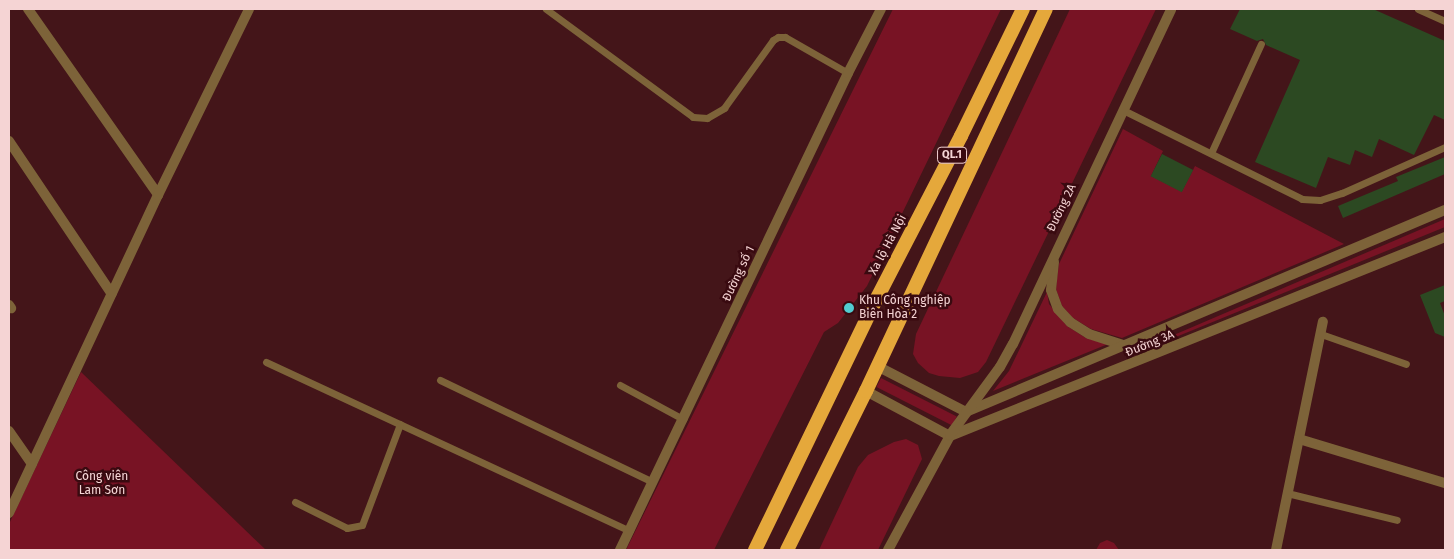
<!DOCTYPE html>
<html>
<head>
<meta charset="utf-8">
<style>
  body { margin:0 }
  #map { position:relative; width:1454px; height:559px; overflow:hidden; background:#441519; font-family:"Fira Sans",sans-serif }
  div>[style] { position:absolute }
  .green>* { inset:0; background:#781324; transform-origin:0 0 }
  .building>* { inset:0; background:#2c4922; transform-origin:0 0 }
  .service>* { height:7px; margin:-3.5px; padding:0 3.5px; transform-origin:3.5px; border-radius:3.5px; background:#7d6339 }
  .minor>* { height:10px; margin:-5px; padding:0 5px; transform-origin:5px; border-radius:5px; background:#7d6339 }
  .tertiary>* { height:10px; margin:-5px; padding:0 5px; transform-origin:5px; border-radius:5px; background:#7d6339 }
  .trunk>* { height:14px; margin:-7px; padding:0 7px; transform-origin:7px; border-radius:7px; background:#e5a83b }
  .dots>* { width:14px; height:14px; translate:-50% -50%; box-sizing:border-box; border:2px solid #390a10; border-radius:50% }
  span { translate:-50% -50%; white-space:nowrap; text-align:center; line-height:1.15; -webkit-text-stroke:5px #390a10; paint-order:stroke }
  .shield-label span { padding:1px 4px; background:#390a10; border:1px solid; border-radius:4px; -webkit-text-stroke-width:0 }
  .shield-label { font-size:11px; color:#f5d4d4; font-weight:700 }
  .street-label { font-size:12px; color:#f5d4d4 }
  .poi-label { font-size:12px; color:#f5d4d4 }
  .left { translate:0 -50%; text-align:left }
  .park-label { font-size:12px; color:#f7d7d7 }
  .frame { position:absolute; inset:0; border:10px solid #f5d4d4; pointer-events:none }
</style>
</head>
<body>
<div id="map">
  <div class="green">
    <i style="clip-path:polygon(893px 9px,1001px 9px,867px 286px,838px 323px,824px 332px,714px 550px,626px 550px)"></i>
    <i style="clip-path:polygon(1070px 9px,1156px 9px,986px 362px,978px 372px,960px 378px,939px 376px,929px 373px,918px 363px,913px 354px,916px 334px)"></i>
    <i style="clip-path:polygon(1123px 129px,1163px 151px,1151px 176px,1182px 191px,1195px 166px,1344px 244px,1122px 338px,1091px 329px,1073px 318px,1062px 306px,1056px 289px,1057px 278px,1059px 264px)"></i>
    <i style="clip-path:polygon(1445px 219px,1445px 227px,1149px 348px,1148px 346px)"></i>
    <i style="clip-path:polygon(1047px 292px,1049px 304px,1067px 326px,1086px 338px,1108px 344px,993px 391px,1009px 371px)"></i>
    <i style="clip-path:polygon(81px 372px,266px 550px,9px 550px,9px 524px)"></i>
    <i style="left:881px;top:378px;width:85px;height:10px;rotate:27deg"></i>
    <i style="clip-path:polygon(906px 439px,918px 445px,922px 459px,878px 550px,819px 550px,858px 467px,868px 455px,894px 442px)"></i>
    <i style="clip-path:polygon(1107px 540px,1114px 543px,1119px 550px,1096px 550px,1100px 543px)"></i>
  </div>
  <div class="building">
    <i style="clip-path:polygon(1240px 9px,1373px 9px,1445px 41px,1445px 120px,1434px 115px,1414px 155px,1379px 139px,1372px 157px,1355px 150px,1350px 165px,1328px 157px,1316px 188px,1255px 162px,1300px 60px,1266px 45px,1263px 39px,1257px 41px,1230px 29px)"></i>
    <i style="left:1162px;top:154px;width:35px;height:25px;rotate:27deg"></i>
    <i style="clip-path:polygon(1445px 157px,1445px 174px,1343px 218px,1338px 206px,1398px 181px,1396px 177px)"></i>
    <i style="clip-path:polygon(1445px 285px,1445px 301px,1440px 303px,1445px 316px,1445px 337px,1435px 333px,1420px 295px)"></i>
  </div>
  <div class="service">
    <i style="left:546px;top:9px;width:182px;rotate:36.3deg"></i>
    <i style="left:693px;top:117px;width:14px;rotate:4deg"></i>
    <i style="left:707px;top:118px;width:20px;rotate:-30deg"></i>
    <i style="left:724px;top:108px;width:84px;rotate:-54.2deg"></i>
    <i style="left:773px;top:40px;width:6px;rotate:-31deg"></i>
    <i style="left:778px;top:37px;width:7px"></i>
    <i style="left:785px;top:37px;width:73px;rotate:29.7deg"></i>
    <i style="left:1418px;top:9px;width:30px;rotate:24deg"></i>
    <i style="left:1123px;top:110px;width:200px;rotate:26.4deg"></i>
    <i style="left:1302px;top:199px;width:18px;rotate:3deg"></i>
    <i style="left:1320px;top:200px;width:23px;rotate:-18deg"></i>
    <i style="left:1342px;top:193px;width:113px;rotate:-24.1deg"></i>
    <i style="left:1211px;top:153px;width:120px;rotate:-65.4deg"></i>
    <i style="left:1321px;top:334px;width:90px;rotate:19.4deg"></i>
    <i style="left:266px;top:362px;width:401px;rotate:24.9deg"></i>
    <i style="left:440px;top:380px;width:236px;rotate:25.6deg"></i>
    <i style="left:620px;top:385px;width:72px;rotate:28.4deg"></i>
    <i style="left:1287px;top:493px;width:113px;rotate:13.8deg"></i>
    <i style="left:295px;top:502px;width:58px;rotate:26.6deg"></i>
    <i style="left:347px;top:528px;width:15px;rotate:-11deg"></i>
    <i style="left:362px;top:525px;width:108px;rotate:-69.4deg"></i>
  </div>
  <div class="minor">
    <i style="left:28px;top:9px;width:227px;rotate:55deg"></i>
    <i style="left:9px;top:141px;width:184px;rotate:56.1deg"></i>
    <i style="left:9px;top:305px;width:4px;rotate:56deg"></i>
    <i style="left:9px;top:431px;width:40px;rotate:55.1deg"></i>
    <i style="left:1299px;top:439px;width:152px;rotate:16.8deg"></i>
    <i style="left:9px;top:513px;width:351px;rotate:-64.9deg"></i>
    <i style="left:158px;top:195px;width:207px;rotate:-63.9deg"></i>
    <i style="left:620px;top:550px;width:529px;rotate:-64.45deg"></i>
    <i style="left:848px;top:73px;width:72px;rotate:-62.7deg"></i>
    <i style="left:888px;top:550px;width:130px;rotate:-61.5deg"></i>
    <i style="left:1276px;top:550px;width:233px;rotate:-78.4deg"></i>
  </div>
  <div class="tertiary">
    <i style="left:1054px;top:262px;width:28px;rotate:96deg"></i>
    <i style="left:1051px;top:290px;width:20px;rotate:70deg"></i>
    <i style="left:1058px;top:309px;width:18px;rotate:47deg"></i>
    <i style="left:1070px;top:322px;width:22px;rotate:32deg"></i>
    <i style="left:1089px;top:334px;width:40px;rotate:18deg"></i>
    <i style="left:877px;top:366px;width:100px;rotate:27.3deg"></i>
    <i style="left:866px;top:391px;width:95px;rotate:28.2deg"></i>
    <i style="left:950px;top:436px;width:534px;rotate:-21.9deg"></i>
    <i style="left:966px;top:412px;width:520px;rotate:-22.87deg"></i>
    <i style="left:950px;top:435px;width:84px;rotate:-53.7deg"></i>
    <i style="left:1000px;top:367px;width:26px;rotate:-61deg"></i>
    <i style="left:1013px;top:344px;width:370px;rotate:-64.7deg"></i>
  </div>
  <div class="trunk">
    <i style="left:755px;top:550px;width:278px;rotate:-64.2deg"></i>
    <i style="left:876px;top:300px;width:185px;rotate:-62.6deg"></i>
    <i style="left:961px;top:136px;width:141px;rotate:-64deg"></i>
    <i style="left:787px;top:550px;width:178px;rotate:-63.6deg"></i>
    <i style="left:866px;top:391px;width:422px;rotate:-64.8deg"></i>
  </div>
  <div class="dots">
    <i style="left:849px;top:308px;background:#52ccd0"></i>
  </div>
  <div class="shield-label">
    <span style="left:952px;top:155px">QL.1</span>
  </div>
  <div class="street-label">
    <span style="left:1062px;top:208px;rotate:-64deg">Đường 2A</span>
    <span style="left:888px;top:245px;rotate:-62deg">Xa lộ Hà Nội</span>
    <span style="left:739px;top:274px;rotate:-65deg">Đường số 1</span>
    <span style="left:1150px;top:344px;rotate:-22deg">Đường 3A</span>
  </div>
  <div class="poi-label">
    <span class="left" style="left:859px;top:308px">Khu Công nghiệp<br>Biên Hòa 2</span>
  </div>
  <div class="park-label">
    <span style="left:102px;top:484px">Công viên<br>Lam Sơn</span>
  </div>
  <div class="frame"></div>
</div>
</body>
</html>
